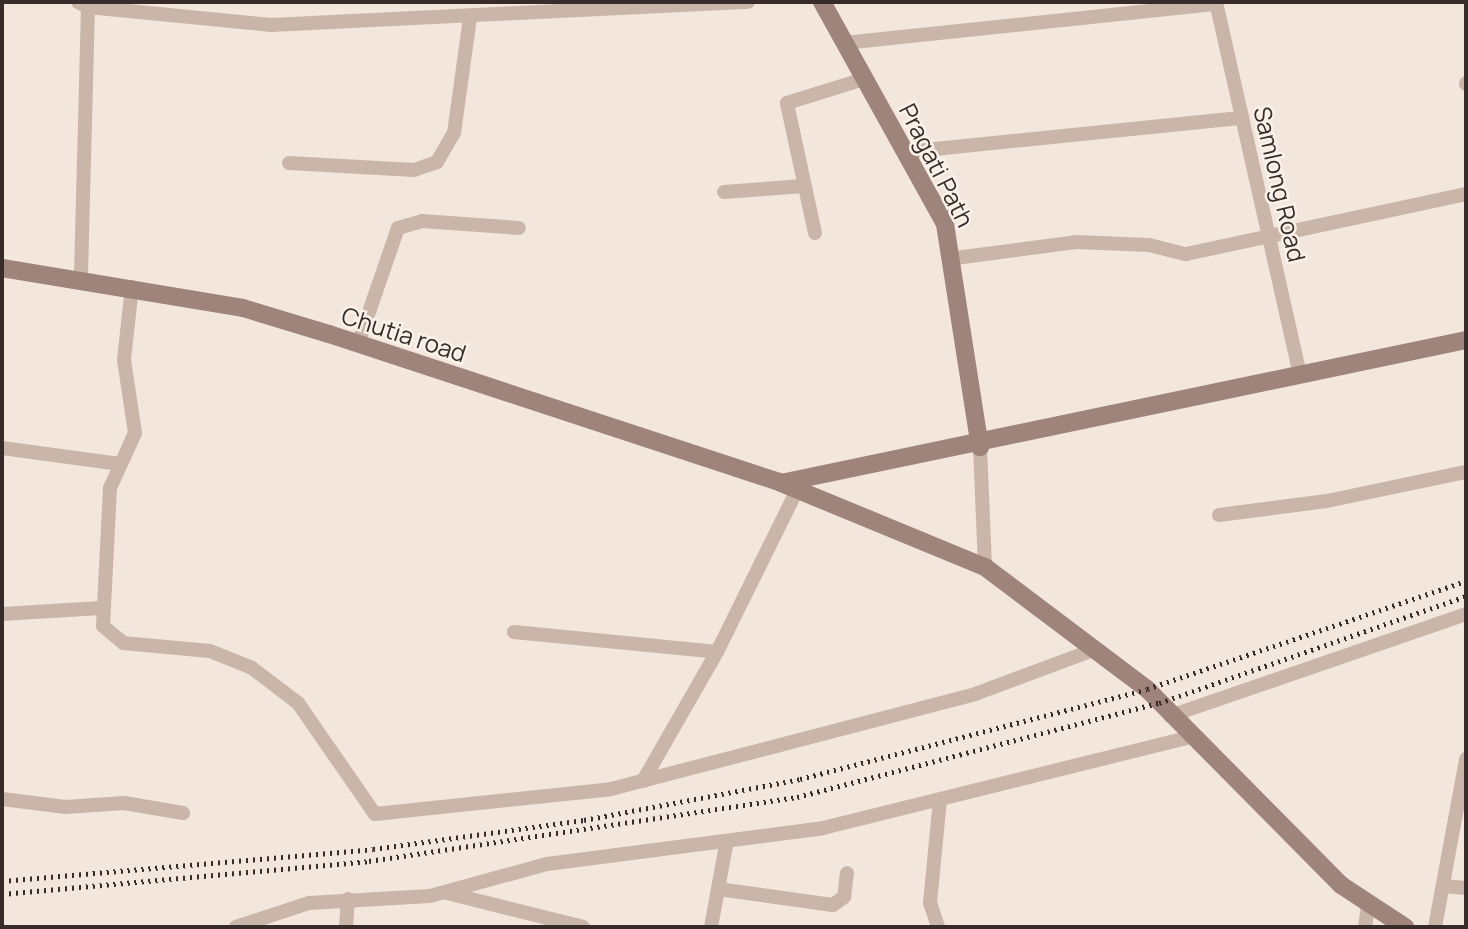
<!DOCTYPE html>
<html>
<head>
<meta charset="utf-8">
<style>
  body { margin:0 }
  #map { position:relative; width:1468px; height:929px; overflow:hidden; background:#f2e6dd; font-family:Manrope,sans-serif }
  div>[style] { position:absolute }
  .street>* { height:14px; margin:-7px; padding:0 7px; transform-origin:7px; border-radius:7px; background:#cab5a9 }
  .secondary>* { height:18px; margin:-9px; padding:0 9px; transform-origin:9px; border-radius:9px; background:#9e847a }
  .rail>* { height:4.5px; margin-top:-2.25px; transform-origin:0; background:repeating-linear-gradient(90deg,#372c29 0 2px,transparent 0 7px) }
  span { translate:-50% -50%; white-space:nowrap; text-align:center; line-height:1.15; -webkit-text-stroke:5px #faf1e9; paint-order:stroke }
  .street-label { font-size:24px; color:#372c29 }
  .frame { position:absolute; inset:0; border:4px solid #372c29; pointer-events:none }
</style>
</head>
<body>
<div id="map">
  <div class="street">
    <i style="left:78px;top:2px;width:11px;rotate:27deg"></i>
    <i style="left:88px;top:7px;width:270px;rotate:91.5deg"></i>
    <i style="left:1216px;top:2px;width:383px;rotate:77.3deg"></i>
    <i style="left:88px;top:7px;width:184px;rotate:5.6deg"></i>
    <i style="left:271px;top:25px;width:478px;rotate:-2.8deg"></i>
    <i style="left:844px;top:43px;width:375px;rotate:-6deg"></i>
    <i style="left:1466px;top:83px;width:1px;rotate:90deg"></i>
    <i style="left:905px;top:152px;width:339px;rotate:-5.8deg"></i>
    <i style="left:289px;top:163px;width:125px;rotate:3.2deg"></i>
    <i style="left:414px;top:170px;width:24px;rotate:-19deg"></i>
    <i style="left:437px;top:162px;width:34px;rotate:-60deg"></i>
    <i style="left:454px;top:133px;width:116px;rotate:-82.1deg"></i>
    <i style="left:724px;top:192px;width:79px;rotate:-4.3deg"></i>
    <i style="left:815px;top:233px;width:133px;rotate:-102.2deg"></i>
    <i style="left:787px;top:103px;width:81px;rotate:-17.3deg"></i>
    <i style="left:955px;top:258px;width:122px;rotate:-7.5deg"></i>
    <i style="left:1076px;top:242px;width:73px;rotate:2.4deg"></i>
    <i style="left:1149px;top:245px;width:38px;rotate:14deg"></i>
    <i style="left:1186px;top:254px;width:286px;rotate:-12.1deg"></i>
    <i style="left:132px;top:287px;width:73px;rotate:96.3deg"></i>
    <i style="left:124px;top:360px;width:74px;rotate:81.4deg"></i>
    <i style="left:135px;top:433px;width:60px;rotate:114.4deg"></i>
    <i style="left:110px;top:488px;width:138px;rotate:92.9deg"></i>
    <i style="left:103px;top:626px;width:26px;rotate:40deg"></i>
    <i style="left:123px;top:643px;width:87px;rotate:5.3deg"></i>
    <i style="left:210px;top:651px;width:45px;rotate:22deg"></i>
    <i style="left:252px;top:668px;width:58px;rotate:37.3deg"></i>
    <i style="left:298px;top:703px;width:135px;rotate:55.3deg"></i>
    <i style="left:375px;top:814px;width:237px;rotate:-6deg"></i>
    <i style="left:611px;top:789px;width:376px;rotate:-14.6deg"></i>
    <i style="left:975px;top:694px;width:129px;rotate:-20.4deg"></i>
    <i style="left:358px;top:344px;width:123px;rotate:-71deg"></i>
    <i style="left:398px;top:228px;width:25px;rotate:-16deg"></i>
    <i style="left:422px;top:221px;width:97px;rotate:4.1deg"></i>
    <i style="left:980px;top:447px;width:120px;rotate:87.6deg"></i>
    <i style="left:2px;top:448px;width:119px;rotate:7.7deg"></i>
    <i style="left:1219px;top:515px;width:109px;rotate:-7.4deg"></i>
    <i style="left:1327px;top:501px;width:142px;rotate:-11.8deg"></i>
    <i style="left:2px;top:614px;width:99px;rotate:-3.5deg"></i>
    <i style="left:514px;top:632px;width:204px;rotate:5.6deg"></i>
    <i style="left:1170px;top:716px;width:313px;rotate:-19deg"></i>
    <i style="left:643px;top:781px;width:149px;rotate:-60.2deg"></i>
    <i style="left:717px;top:652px;width:181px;rotate:-63.7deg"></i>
    <i style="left:2px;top:799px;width:64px;rotate:7.2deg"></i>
    <i style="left:65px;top:807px;width:59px;rotate:-3.9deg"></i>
    <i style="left:124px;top:803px;width:60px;rotate:9.6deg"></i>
    <i style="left:1443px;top:886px;width:23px;rotate:5deg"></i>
    <i style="left:718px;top:889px;width:116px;rotate:7.9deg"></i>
    <i style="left:833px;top:905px;width:14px;rotate:-36deg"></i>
    <i style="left:844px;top:897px;width:24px;rotate:-83deg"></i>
    <i style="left:447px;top:893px;width:140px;rotate:14deg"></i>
    <i style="left:236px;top:927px;width:77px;rotate:-18.2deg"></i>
    <i style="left:309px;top:903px;width:121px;rotate:-3.3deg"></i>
    <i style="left:430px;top:896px;width:121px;rotate:-15.3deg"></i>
    <i style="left:547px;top:864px;width:278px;rotate:-7.4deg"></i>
    <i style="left:823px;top:828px;width:378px;rotate:-13.9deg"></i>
    <i style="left:346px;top:927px;width:28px;rotate:-86deg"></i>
    <i style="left:711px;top:927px;width:83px;rotate:-79.6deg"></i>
    <i style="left:938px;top:927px;width:25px;rotate:-108deg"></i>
    <i style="left:930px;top:903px;width:104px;rotate:-84.5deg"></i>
    <i style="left:1365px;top:927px;width:22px;rotate:-82deg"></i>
    <i style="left:1435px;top:927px;width:171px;rotate:-79.5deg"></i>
  </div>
  <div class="secondary">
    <i style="left:822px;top:2px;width:254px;rotate:61deg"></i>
    <i style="left:945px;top:224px;width:226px;rotate:81.1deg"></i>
    <i style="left:2px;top:268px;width:244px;rotate:9.4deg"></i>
    <i style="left:243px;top:308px;width:90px;rotate:16.8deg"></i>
    <i style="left:329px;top:334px;width:476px;rotate:18.2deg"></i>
    <i style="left:781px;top:483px;width:221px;rotate:22.4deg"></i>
    <i style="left:985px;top:567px;width:203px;rotate:37deg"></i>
    <i style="left:1147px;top:689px;width:276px;rotate:45.3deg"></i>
    <i style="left:1341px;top:885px;width:77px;rotate:33.3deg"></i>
    <i style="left:781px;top:483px;width:700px;rotate:-11.79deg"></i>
  </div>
  <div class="rail">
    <i style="left:2px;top:881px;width:372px;rotate:-4.9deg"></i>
    <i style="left:373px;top:849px;width:213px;rotate:-7.8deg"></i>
    <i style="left:584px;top:820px;width:220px;rotate:-10.7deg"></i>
    <i style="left:800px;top:779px;width:358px;rotate:-14.5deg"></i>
    <i style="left:1147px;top:689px;width:337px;rotate:-18.7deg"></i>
    <i style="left:2px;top:894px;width:368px;rotate:-5.1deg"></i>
    <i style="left:369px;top:861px;width:433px;rotate:-8.5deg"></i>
    <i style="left:797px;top:797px;width:374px;rotate:-14.6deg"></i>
    <i style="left:1159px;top:703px;width:325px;rotate:-19.2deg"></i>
  </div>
  <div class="street-label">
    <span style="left:937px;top:165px;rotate:63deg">Pragati Path</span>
    <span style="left:1280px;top:184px;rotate:77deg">Samlong Road</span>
    <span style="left:404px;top:334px;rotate:18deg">Chutia road</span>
  </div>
  <div class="frame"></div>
</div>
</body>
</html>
